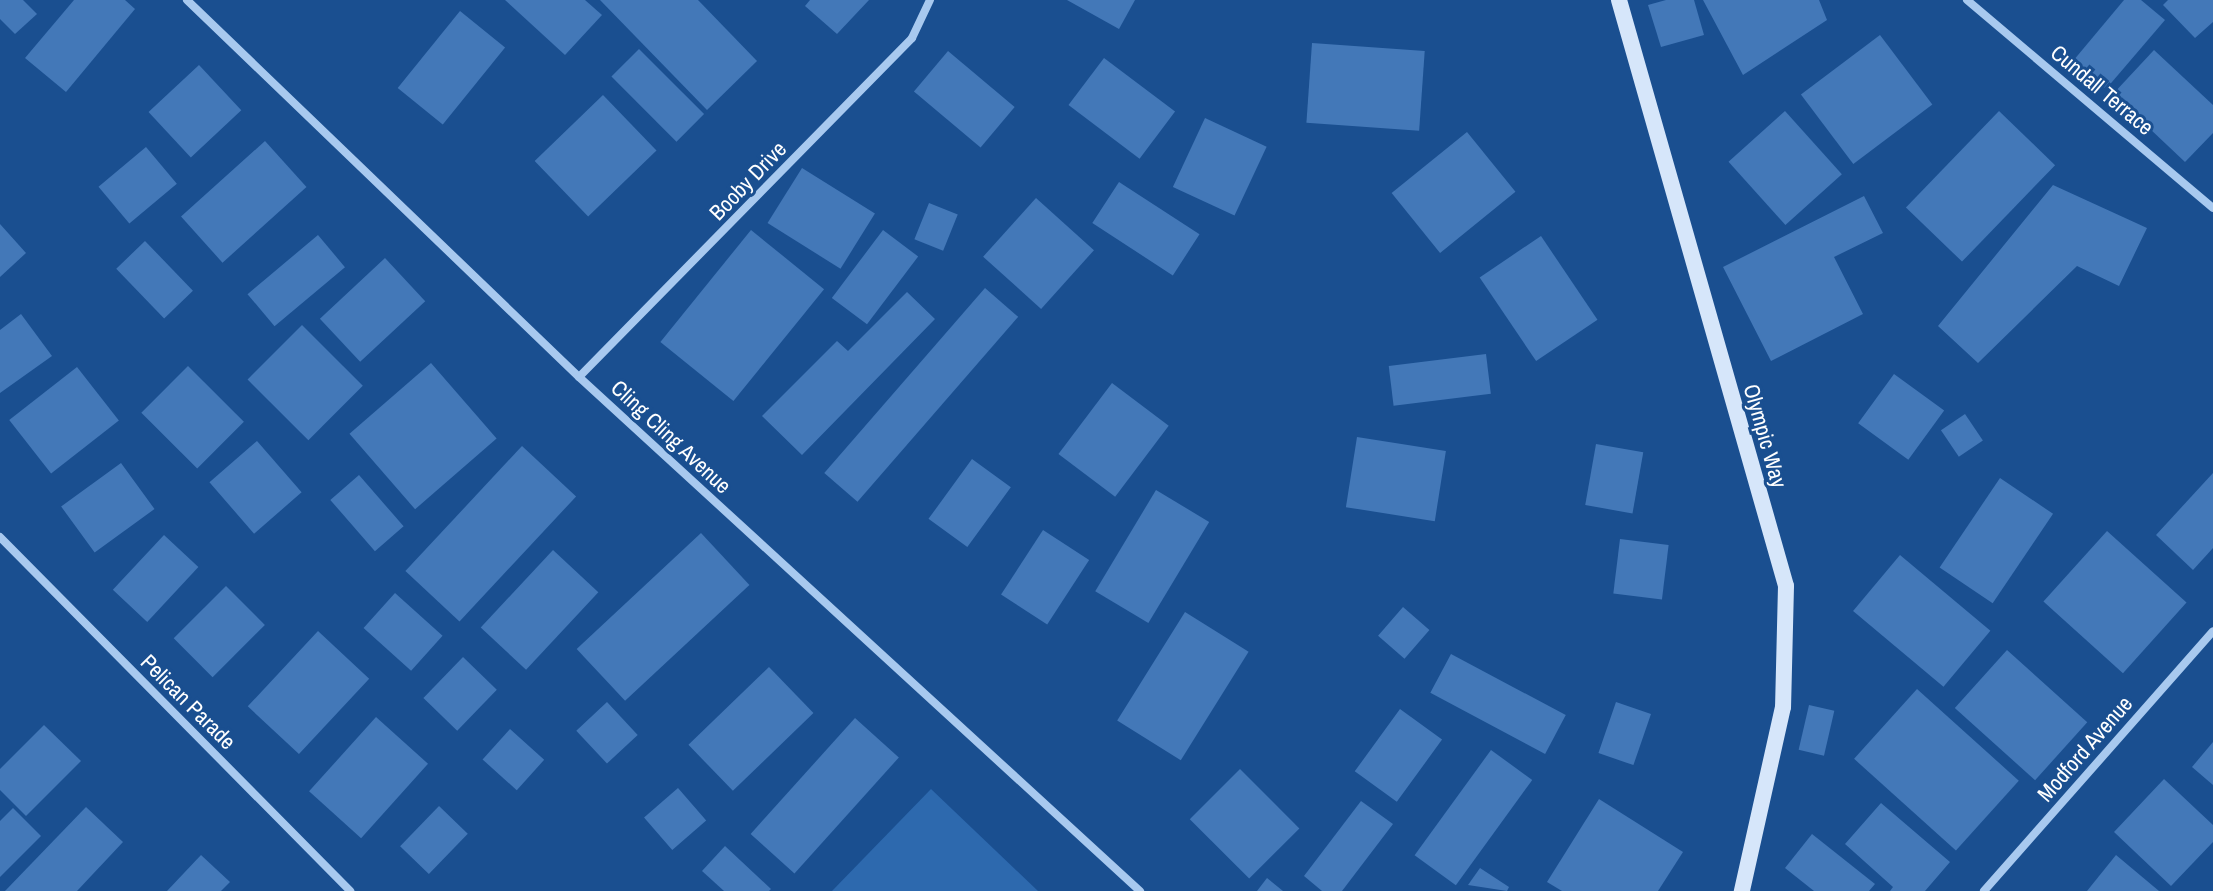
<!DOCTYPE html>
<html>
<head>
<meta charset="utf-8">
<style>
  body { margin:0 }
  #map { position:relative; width:2213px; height:891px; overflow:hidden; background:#1a4f90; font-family:"Archivo Narrow",sans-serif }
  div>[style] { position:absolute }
  .green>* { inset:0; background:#2d69ae }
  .building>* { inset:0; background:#4378b8; transform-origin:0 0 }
  .street>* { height:8px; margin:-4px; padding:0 4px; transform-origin:4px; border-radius:4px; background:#a8c9ef }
  .secondary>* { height:16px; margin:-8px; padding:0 8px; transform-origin:8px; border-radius:8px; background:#d6e6fa }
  span { translate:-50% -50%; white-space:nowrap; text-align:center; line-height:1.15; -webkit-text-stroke:6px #1a4f90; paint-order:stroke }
  .street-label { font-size:22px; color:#fff }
</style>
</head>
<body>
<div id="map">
  <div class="green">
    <i style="clip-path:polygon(931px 789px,1038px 891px,832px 891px)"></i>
  </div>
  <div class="building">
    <i style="clip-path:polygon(0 0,23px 0,37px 14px,15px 34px,0 19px)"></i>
    <i style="clip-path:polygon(74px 0,125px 0,135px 9px,66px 92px,25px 58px)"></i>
    <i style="clip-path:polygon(505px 0,585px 0,602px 15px,565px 55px)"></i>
    <i style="clip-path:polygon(600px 0,698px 0,757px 61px,707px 110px)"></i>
    <i style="clip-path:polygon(810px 0,869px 0,837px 34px,805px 6px)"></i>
    <i style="clip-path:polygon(1067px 0,1135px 0,1119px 29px)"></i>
    <i style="clip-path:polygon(1666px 0,1694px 0,1704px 35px,1661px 47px,1648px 5px)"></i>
    <i style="clip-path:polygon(1703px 0,1819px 0,1827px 20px,1743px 75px)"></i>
    <i style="clip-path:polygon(2124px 0,2141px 0,2165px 20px,2106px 89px,2073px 61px)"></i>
    <i style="clip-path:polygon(2168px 0,2213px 0,2213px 22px,2195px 38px,2163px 5px)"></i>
    <i style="left:460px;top:11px;width:58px;height:99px;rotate:39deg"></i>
    <i style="left:1880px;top:35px;width:87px;height:99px;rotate:53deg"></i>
    <i style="left:1312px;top:43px;width:113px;height:80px;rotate:4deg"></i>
    <i style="left:639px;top:49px;width:92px;height:39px;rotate:45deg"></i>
    <i style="clip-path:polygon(2154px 50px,2213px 105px,2213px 133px,2185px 162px,2113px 94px)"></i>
    <i style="left:948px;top:51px;width:87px;height:53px;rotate:40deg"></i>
    <i style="left:1104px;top:58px;width:89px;height:59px;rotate:37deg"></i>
    <i style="left:199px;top:65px;width:62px;height:69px;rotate:47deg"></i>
    <i style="left:603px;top:95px;width:77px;height:95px;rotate:46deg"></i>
    <i style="left:1785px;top:111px;width:85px;height:76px;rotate:48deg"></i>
    <i style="left:1999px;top:111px;width:78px;height:134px;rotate:44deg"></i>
    <i style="left:1205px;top:118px;width:68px;height:76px;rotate:25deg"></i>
    <i style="left:1467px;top:132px;width:77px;height:97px;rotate:51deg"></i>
    <i style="left:265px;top:141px;width:62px;height:113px;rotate:48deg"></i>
    <i style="left:146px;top:147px;width:48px;height:62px;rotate:50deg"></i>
    <i style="left:802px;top:168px;width:86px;height:65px;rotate:32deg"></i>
    <i style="left:1119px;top:182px;width:96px;height:49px;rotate:33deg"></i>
    <i style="clip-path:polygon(2053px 185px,2147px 228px,2119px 286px,2077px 266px,1978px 363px,1938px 326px)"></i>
    <i style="clip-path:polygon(1864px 196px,1883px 233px,1834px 257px,1863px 314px,1771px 361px,1723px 267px)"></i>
    <i style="left:1036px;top:198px;width:78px;height:79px;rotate:42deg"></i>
    <i style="left:929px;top:203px;width:31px;height:39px;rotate:22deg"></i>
    <i style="clip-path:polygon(0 224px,26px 253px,0 277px)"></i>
    <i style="left:751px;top:230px;width:94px;height:144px;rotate:39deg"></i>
    <i style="left:883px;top:230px;width:44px;height:85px;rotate:37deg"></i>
    <i style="left:318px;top:235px;width:42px;height:92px;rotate:50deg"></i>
    <i style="left:1541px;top:236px;width:101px;height:74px;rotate:56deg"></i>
    <i style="left:145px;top:241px;width:69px;height:40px;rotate:46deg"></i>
    <i style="left:385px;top:258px;width:59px;height:89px;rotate:47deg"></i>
    <i style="left:985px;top:288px;width:44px;height:245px;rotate:41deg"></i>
    <i style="clip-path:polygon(907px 292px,935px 319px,802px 455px,762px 416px,837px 341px,848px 351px)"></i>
    <i style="clip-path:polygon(21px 314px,52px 356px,0 393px,0 330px)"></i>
    <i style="left:302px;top:325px;width:86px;height:77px;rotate:45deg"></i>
    <i style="left:1486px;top:354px;width:40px;height:98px;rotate:83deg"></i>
    <i style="left:431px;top:363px;width:100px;height:108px;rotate:49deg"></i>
    <i style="left:188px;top:366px;width:79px;height:66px;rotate:45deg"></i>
    <i style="left:77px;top:367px;width:68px;height:86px;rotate:52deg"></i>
    <i style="left:1894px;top:374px;width:62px;height:61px;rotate:36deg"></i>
    <i style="left:1112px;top:383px;width:71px;height:89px;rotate:37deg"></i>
    <i style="left:1965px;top:414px;width:32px;height:29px;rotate:56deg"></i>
    <i style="left:1357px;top:437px;width:90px;height:71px;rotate:9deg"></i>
    <i style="left:257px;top:441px;width:68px;height:63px;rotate:49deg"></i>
    <i style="left:1596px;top:444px;width:48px;height:62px;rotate:10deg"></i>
    <i style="left:522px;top:446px;width:74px;height:171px;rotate:43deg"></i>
    <i style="left:972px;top:459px;width:48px;height:74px;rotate:36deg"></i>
    <i style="left:121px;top:463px;width:57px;height:74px;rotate:54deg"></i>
    <i style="clip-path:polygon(2213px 473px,2213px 548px,2193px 570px,2156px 535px)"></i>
    <i style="left:359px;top:475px;width:68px;height:38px;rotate:49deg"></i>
    <i style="left:2000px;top:478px;width:64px;height:108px;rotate:34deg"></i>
    <i style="left:1156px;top:490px;width:62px;height:118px;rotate:31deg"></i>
    <i style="left:1043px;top:530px;width:55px;height:77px;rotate:33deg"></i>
    <i style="left:2107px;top:531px;width:107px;height:95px;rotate:42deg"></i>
    <i style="left:701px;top:533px;width:71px;height:170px;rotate:47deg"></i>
    <i style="left:164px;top:535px;width:47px;height:75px;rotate:43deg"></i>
    <i style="left:1620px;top:539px;width:49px;height:55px;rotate:7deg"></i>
    <i style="left:553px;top:550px;width:62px;height:106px;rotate:43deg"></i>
    <i style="left:1900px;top:555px;width:118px;height:73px;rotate:40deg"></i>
    <i style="left:226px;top:586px;width:55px;height:74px;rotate:45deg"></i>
    <i style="left:395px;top:593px;width:64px;height:47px;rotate:42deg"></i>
    <i style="left:1403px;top:607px;width:35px;height:38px;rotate:41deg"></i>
    <i style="left:1185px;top:612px;width:75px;height:128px;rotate:32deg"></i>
    <i style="left:318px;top:631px;width:70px;height:103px;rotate:43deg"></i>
    <i style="left:2007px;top:650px;width:108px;height:78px;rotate:42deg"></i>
    <i style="left:1451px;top:654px;width:130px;height:44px;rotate:28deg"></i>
    <i style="left:463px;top:657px;width:47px;height:57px;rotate:44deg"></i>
    <i style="left:769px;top:667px;width:64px;height:112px;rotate:46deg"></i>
    <i style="left:1917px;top:689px;width:137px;height:94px;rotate:42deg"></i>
    <i style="left:607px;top:702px;width:45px;height:42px;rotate:47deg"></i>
    <i style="left:1616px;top:702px;width:37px;height:54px;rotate:19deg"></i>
    <i style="left:1809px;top:705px;width:26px;height:46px;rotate:13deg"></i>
    <i style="left:1400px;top:709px;width:52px;height:77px;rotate:36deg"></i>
    <i style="left:376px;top:717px;width:70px;height:100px;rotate:42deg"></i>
    <i style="left:855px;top:718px;width:59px;height:156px;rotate:42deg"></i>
    <i style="clip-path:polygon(44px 725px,81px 761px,26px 816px,0 790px,0 769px)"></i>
    <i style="left:510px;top:729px;width:46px;height:41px;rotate:42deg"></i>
    <i style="clip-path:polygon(2213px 742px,2213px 785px,2192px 767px)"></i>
    <i style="left:1491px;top:750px;width:51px;height:130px;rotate:36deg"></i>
    <i style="left:1240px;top:769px;width:84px;height:71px;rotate:45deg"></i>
    <i style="clip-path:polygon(2164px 779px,2213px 825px,2213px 842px,2171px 886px,2114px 832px)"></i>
    <i style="left:678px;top:788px;width:43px;height:45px;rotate:49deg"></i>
    <i style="clip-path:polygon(1599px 799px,1683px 852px,1658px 891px,1562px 891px,1547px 882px)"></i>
    <i style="clip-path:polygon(1361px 801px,1393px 824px,1342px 891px,1322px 891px,1304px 876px)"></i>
    <i style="clip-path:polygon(1881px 803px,1950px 862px,1925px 891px,1890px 891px,1893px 887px,1845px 844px)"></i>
    <i style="left:439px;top:806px;width:40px;height:56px;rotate:44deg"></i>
    <i style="clip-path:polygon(86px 807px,123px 842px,77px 891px,5px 891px)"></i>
    <i style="clip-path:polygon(13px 808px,41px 836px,0 877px,0 821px)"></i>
    <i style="clip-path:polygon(1812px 834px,1875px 884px,1869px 891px,1814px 891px,1785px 868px)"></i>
    <i style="clip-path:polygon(725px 846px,771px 889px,769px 891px,724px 891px,702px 871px)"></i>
    <i style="clip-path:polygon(201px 855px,230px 882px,221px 891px,167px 891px)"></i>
    <i style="clip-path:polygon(2116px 855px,2159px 891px,2087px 891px)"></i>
    <i style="clip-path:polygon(1480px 868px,1509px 887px,1507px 891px,1468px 885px)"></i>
    <i style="clip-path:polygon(1267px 878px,1283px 891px,1257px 891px)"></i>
  </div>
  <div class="street">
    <i style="left:187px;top:0;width:544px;rotate:43.88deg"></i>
    <i style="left:579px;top:377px;width:761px;rotate:42.5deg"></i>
    <i style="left:1967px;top:0;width:322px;rotate:40.2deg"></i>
    <i style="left:579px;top:377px;width:475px;rotate:-45.5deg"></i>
    <i style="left:912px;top:38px;width:42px;rotate:-64.7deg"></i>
    <i style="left:0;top:537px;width:498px;rotate:45.3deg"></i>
    <i style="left:1984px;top:891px;width:346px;rotate:-48.6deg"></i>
  </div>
  <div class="secondary">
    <i style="left:1619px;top:0;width:609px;rotate:74.09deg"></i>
    <i style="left:1786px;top:586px;width:121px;rotate:91.4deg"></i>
    <i style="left:1783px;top:707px;width:189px;rotate:102.6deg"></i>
  </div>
  <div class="street-label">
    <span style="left:2102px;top:90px;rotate:40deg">Cundall Terrace</span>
    <span style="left:748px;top:181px;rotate:-46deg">Booby Drive</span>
    <span style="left:1765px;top:436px;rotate:74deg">Olympic Way</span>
    <span style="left:671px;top:437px;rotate:43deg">Cling Cling Avenue</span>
    <span style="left:188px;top:702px;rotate:45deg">Pelican Parade</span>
    <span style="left:2085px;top:749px;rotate:-49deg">Modford Avenue</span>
  </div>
</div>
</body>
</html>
